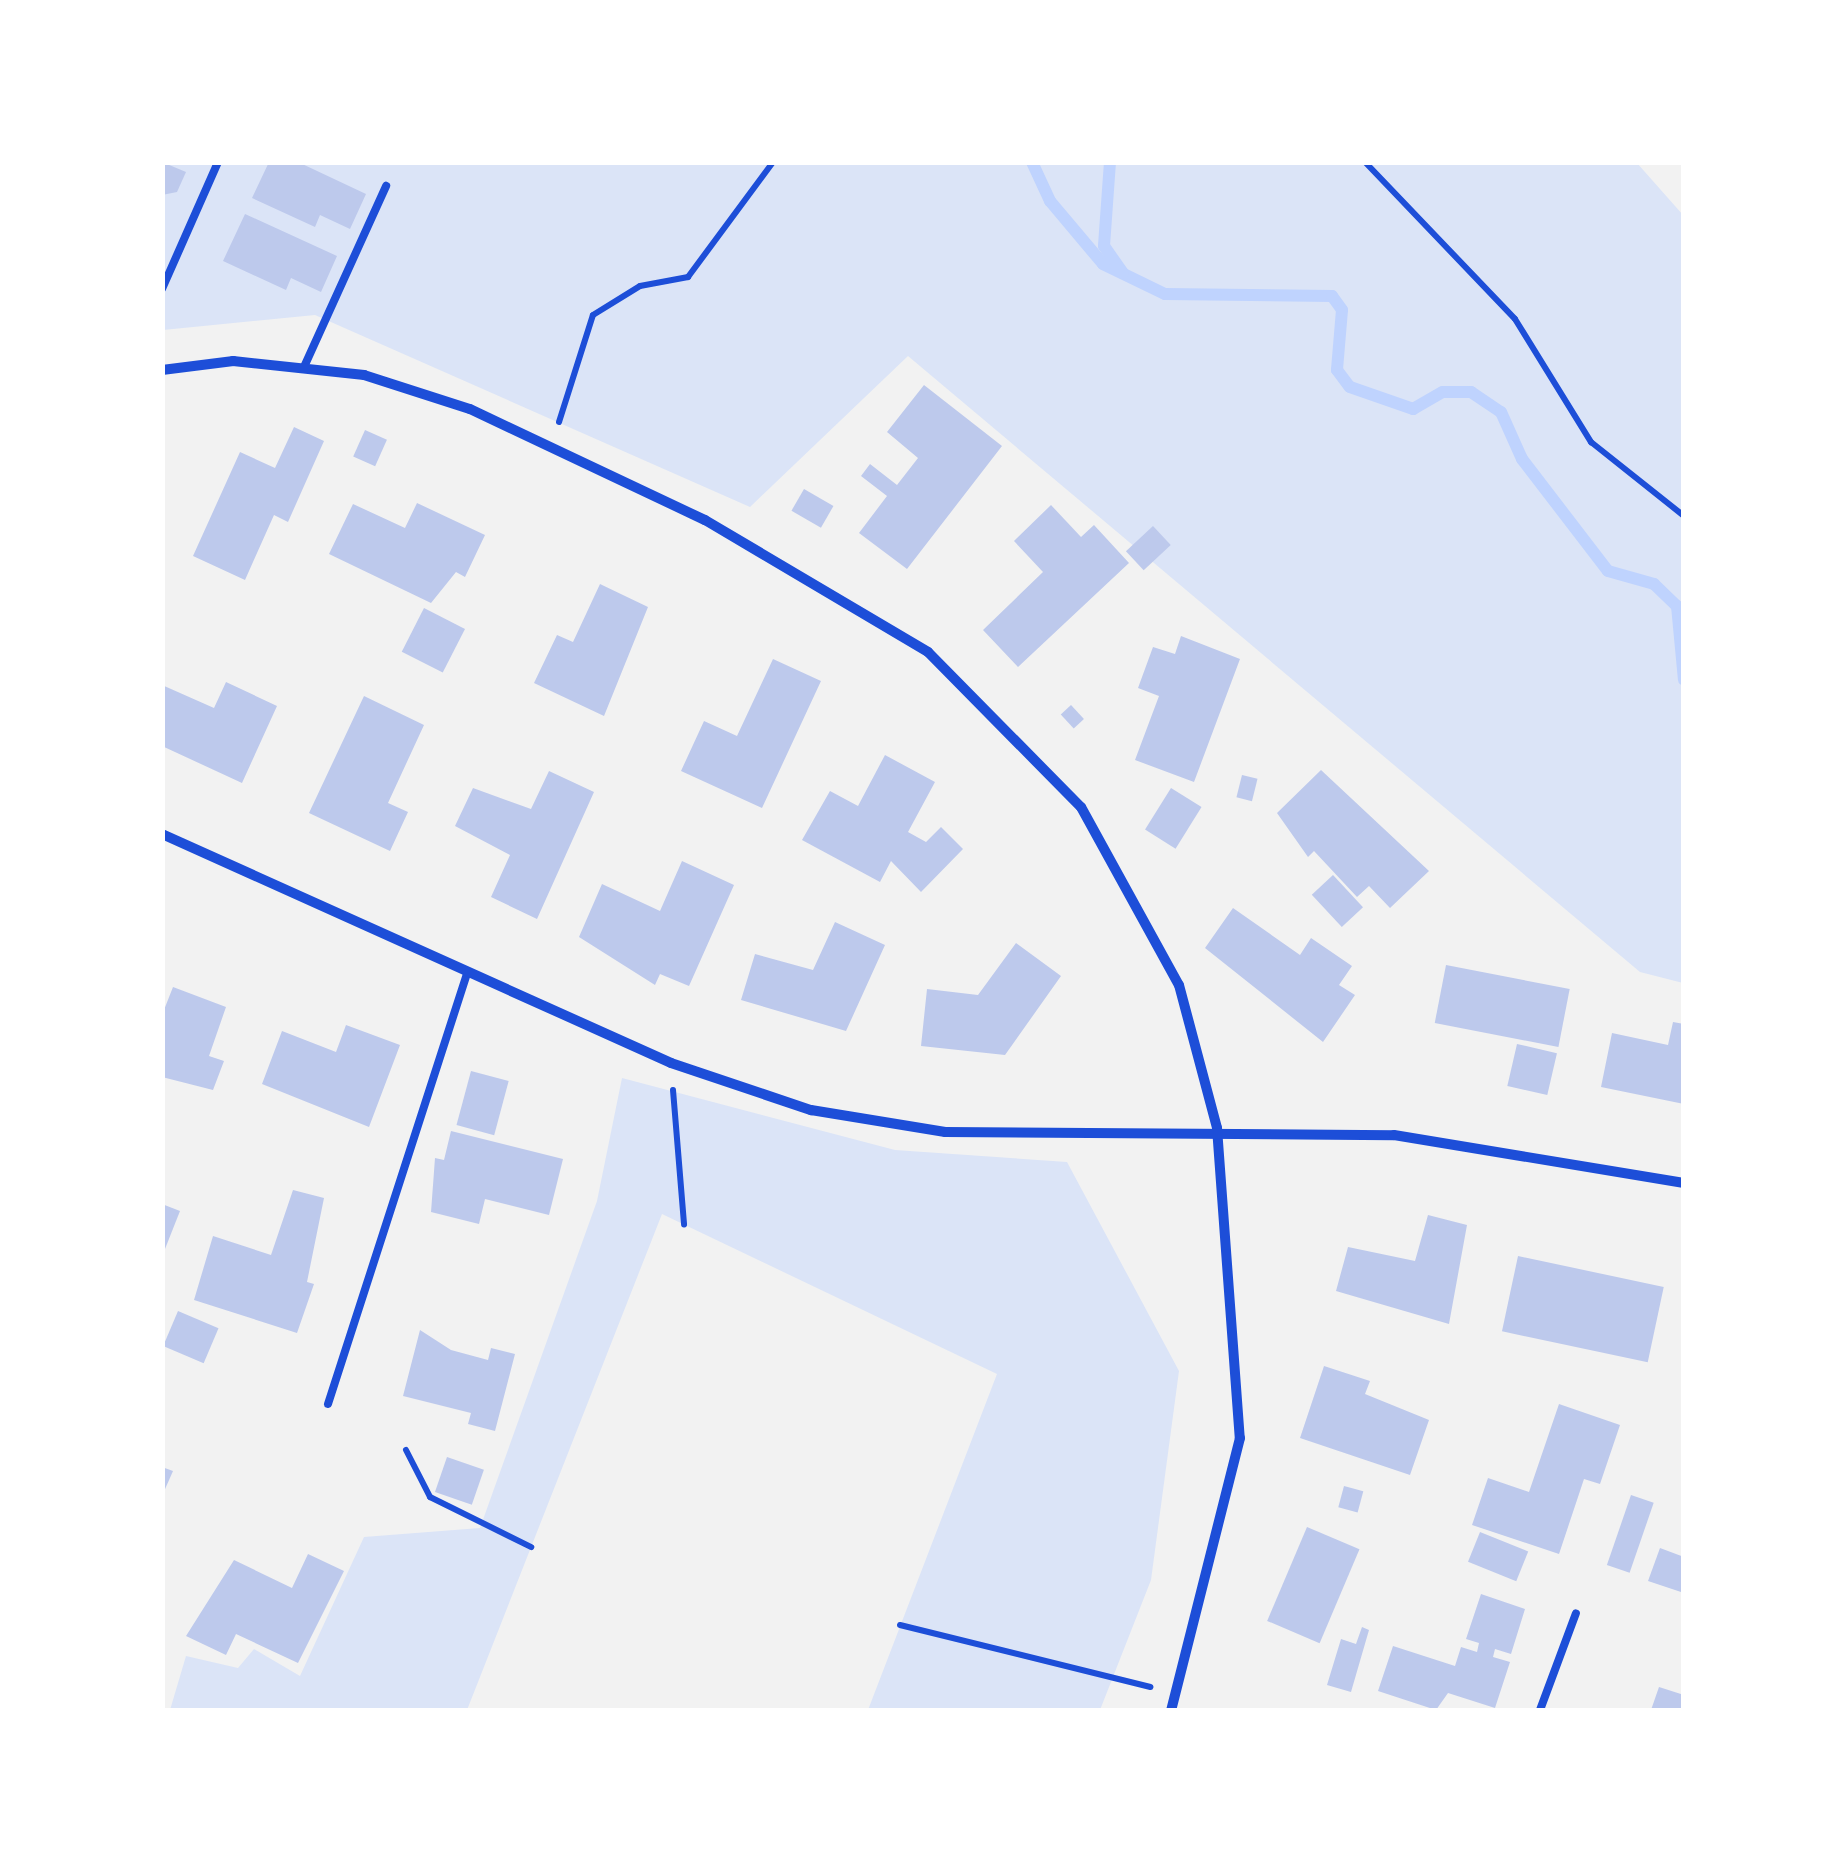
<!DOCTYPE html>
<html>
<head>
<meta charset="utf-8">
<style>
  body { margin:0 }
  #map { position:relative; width:1846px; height:1873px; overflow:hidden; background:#f2f2f2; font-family:"Source Serif 4",serif }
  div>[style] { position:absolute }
  .green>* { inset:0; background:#dbe4f7 }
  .stream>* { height:12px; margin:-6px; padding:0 6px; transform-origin:6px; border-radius:6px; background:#bfd3fe }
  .building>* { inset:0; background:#bdc9ec; transform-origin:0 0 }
  .path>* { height:6px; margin:-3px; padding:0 3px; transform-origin:3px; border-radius:3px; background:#1d4ed8 }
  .service>* { height:8px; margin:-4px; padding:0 4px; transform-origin:4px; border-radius:4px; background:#1d4ed8 }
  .minor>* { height:10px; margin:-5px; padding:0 5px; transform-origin:5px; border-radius:5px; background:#1d4ed8 }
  span { translate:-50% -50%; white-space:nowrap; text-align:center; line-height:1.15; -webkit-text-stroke:10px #fff; paint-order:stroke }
  .frame { position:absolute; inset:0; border:165px solid #fff; pointer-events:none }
</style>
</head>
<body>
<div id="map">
  <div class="green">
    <i style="clip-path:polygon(163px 163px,1637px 163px,1683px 215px,1683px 983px,1640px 972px,908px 356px,750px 507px,315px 315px,163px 330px)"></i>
    <i style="clip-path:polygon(622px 1078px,895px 1150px,1067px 1162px,1179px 1371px,1151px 1580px,1100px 1710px,868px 1710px,997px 1374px,662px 1214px,467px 1710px,170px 1710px,186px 1656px,238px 1668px,254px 1649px,300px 1676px,364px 1537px,480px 1528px,597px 1201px)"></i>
  </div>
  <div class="stream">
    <i style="left:1032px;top:162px;width:43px;rotate:65.2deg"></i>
    <i style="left:1050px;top:201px;width:82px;rotate:49.9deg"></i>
    <i style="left:1103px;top:264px;width:69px;rotate:25.8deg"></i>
    <i style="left:1165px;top:294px;width:167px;rotate:0.7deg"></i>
    <i style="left:1332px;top:296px;width:17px;rotate:54deg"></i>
    <i style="left:1342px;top:310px;width:60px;rotate:94.8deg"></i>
    <i style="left:1337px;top:370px;width:21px;rotate:53deg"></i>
    <i style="left:1350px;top:387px;width:67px;rotate:19.2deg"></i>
    <i style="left:1413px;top:409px;width:34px;rotate:-30deg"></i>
    <i style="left:1443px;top:392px;width:28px"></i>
    <i style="left:1471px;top:392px;width:36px;rotate:34deg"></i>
    <i style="left:1501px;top:412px;width:51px;rotate:65.9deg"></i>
    <i style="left:1522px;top:459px;width:141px;rotate:52.5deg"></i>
    <i style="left:1608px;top:571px;width:48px;rotate:15.8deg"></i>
    <i style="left:1654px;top:584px;width:32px;rotate:44deg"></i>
    <i style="left:1677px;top:606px;width:74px;rotate:84.6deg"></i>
    <i style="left:1110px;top:162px;width:84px;rotate:94.1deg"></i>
    <i style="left:1104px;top:246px;width:33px;rotate:55deg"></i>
  </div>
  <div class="building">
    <i style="clip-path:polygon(162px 162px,186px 172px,177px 192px,162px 195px)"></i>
    <i style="clip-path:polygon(269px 162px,298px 162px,366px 194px,350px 229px,320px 215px,315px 227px,252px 198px)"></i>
    <i style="clip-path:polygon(245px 214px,337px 256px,321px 292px,291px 278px,286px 290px,223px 261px)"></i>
    <i style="clip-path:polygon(924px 385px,1002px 446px,907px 569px,859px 533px,887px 496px,861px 476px,870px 464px,897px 485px,918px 458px,887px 432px)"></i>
    <i style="clip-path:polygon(294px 427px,324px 441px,288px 522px,274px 515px,245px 580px,193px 556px,240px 452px,275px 468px)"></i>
    <i style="left:365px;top:430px;width:24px;height:29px;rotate:24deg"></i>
    <i style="left:804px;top:489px;width:34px;height:25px;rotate:30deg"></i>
    <i style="clip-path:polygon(417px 503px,485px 535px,465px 577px,456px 572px,431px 603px,329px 554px,353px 504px,405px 528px)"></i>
    <i style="clip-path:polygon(1051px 505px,1081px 537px,1094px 525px,1129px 563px,1018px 667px,983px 630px,1043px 572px,1014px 541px)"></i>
    <i style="left:1153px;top:526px;width:26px;height:37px;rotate:47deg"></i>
    <i style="clip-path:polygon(600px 584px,648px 607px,604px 716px,534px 683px,557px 635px,573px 642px)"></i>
    <i style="left:424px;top:608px;width:46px;height:49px;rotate:27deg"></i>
    <i style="clip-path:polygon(1181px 636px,1240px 659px,1194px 782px,1135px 760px,1159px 696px,1138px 688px,1153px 647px,1175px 654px)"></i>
    <i style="clip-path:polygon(773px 659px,821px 681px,762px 808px,681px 771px,704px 721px,737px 736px)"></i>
    <i style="clip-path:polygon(226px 682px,277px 706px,242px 783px,162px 746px,162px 685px,214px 708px)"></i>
    <i style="clip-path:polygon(364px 696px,424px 725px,388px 803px,408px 812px,390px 851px,309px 813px)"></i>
    <i style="left:1071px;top:705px;width:19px;height:14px;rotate:47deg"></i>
    <i style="clip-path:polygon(885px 755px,935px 782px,908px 832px,926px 842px,941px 827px,963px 849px,921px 892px,891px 861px,880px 882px,802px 840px,830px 791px,858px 806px)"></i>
    <i style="clip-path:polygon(1321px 770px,1429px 871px,1390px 908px,1369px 886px,1357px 897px,1314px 851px,1308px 857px,1277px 813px)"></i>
    <i style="clip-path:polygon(549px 771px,594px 792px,537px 919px,491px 897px,510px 855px,455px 826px,473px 788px,531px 809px)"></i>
    <i style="left:1242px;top:775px;width:16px;height:23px;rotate:14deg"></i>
    <i style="left:1171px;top:788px;width:36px;height:49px;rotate:32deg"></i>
    <i style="clip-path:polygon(682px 861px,734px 885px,689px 986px,660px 974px,655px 985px,579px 937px,602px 884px,660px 911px)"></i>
    <i style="left:1333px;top:875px;width:44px;height:29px;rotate:47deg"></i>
    <i style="clip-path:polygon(1233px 908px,1300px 955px,1311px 938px,1352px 966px,1339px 985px,1355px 995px,1323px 1042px,1205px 948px)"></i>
    <i style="clip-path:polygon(835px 922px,885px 945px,846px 1031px,741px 1000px,755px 954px,813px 970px)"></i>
    <i style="clip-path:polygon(1016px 943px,1061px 976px,1005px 1055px,921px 1046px,927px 989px,978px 995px)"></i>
    <i style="left:1446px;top:965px;width:126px;height:59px;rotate:11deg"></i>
    <i style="clip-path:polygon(173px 987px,226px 1007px,209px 1056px,224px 1061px,213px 1090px,162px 1077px,162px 1015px)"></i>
    <i style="clip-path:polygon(1673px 1022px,1684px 1024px,1684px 1104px,1601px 1087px,1612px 1033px,1668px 1045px)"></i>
    <i style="clip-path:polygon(346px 1025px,400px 1045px,369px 1127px,262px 1084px,282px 1031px,336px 1052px)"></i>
    <i style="left:1517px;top:1044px;width:41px;height:43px;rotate:13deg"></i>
    <i style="left:471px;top:1071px;width:39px;height:56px;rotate:15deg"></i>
    <i style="clip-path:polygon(451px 1131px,563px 1159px,549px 1215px,485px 1199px,479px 1224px,431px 1212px,435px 1158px,444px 1160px)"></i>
    <i style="clip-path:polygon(293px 1190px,324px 1198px,307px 1282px,314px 1284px,297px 1333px,194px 1300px,213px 1236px,271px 1255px)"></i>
    <i style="clip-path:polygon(162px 1204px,180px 1211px,163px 1254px,162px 1254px)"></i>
    <i style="clip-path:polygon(1428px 1215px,1467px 1225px,1449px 1324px,1336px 1291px,1348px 1247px,1415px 1261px)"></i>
    <i style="left:1518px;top:1256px;width:149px;height:77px;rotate:12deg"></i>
    <i style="left:178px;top:1311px;width:44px;height:38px;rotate:23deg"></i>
    <i style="clip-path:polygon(420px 1330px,451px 1350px,488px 1360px,491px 1348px,515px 1354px,495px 1431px,468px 1424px,471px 1413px,403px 1396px)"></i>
    <i style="clip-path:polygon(1324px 1366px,1370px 1381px,1365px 1394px,1429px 1420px,1410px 1475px,1300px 1438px)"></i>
    <i style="clip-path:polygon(1559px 1404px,1620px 1425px,1600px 1484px,1584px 1479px,1559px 1554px,1472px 1525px,1488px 1478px,1529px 1492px)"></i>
    <i style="left:447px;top:1457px;width:39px;height:37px;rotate:19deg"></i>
    <i style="clip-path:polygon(162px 1467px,173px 1471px,162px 1496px)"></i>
    <i style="left:1344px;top:1486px;width:20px;height:22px;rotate:15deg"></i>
    <i style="left:1631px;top:1495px;width:24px;height:74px;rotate:19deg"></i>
    <i style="left:1307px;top:1527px;width:57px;height:102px;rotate:23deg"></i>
    <i style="left:1480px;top:1532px;width:52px;height:32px;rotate:22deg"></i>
    <i style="clip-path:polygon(1660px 1548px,1684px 1557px,1684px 1593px,1648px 1581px)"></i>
    <i style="clip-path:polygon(308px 1554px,344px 1571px,298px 1663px,236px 1634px,226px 1655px,186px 1636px,234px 1560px,292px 1588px)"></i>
    <i style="clip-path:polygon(1481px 1594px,1525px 1609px,1511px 1654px,1495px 1649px,1493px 1657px,1510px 1662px,1495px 1708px,1448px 1693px,1436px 1710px,1378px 1691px,1393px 1646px,1455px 1666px,1461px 1647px,1477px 1652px,1479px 1643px,1466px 1639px)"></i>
    <i style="clip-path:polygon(1362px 1627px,1369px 1630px,1351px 1692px,1327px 1685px,1341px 1639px,1356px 1644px)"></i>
    <i style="clip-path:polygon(1659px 1687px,1684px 1695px,1684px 1710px,1651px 1710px)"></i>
  </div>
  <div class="path">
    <i style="left:1365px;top:162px;width:217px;rotate:46.3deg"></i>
    <i style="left:1515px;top:319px;width:145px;rotate:58.3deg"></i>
    <i style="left:1591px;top:442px;width:119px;rotate:38.5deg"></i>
    <i style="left:559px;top:422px;width:112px;rotate:-72.4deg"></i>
    <i style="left:593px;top:315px;width:55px;rotate:-31.7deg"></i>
    <i style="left:640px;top:286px;width:49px;rotate:-10.6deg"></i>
    <i style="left:688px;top:277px;width:143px;rotate:-53.5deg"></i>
    <i style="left:673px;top:1090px;width:135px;rotate:85.3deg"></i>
    <i style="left:406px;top:1450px;width:53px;rotate:62.9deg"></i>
    <i style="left:430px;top:1497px;width:113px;rotate:26.3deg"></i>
    <i style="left:900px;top:1625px;width:258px;rotate:13.9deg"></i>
  </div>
  <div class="service">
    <i style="left:162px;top:289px;width:139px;rotate:-66.2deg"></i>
    <i style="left:304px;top:367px;width:199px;rotate:-65.6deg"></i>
    <i style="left:328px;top:1404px;width:452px;rotate:-72.1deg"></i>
    <i style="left:1540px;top:1710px;width:103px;rotate:-69.6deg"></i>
  </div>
  <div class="minor">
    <i style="left:162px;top:370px;width:72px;rotate:-7.2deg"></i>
    <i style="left:233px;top:361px;width:132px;rotate:6.1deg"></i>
    <i style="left:364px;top:375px;width:111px;rotate:17.8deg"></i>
    <i style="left:470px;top:409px;width:260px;rotate:25.3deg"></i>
    <i style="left:705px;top:520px;width:259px;rotate:30.6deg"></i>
    <i style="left:928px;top:652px;width:218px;rotate:45.4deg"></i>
    <i style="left:1081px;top:807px;width:203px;rotate:61.2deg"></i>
    <i style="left:1179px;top:985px;width:148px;rotate:75.1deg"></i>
    <i style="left:1217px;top:1128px;width:311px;rotate:85.8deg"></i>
    <i style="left:1240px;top:1438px;width:281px;rotate:104.2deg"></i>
    <i style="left:162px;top:834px;width:558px;rotate:24.22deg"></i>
    <i style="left:671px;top:1063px;width:148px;rotate:18.6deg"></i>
    <i style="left:811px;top:1110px;width:136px;rotate:9.3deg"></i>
    <i style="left:945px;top:1132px;width:449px;rotate:0.4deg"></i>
    <i style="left:1394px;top:1135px;width:294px;rotate:9.4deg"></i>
  </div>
  <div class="frame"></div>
</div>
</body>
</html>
